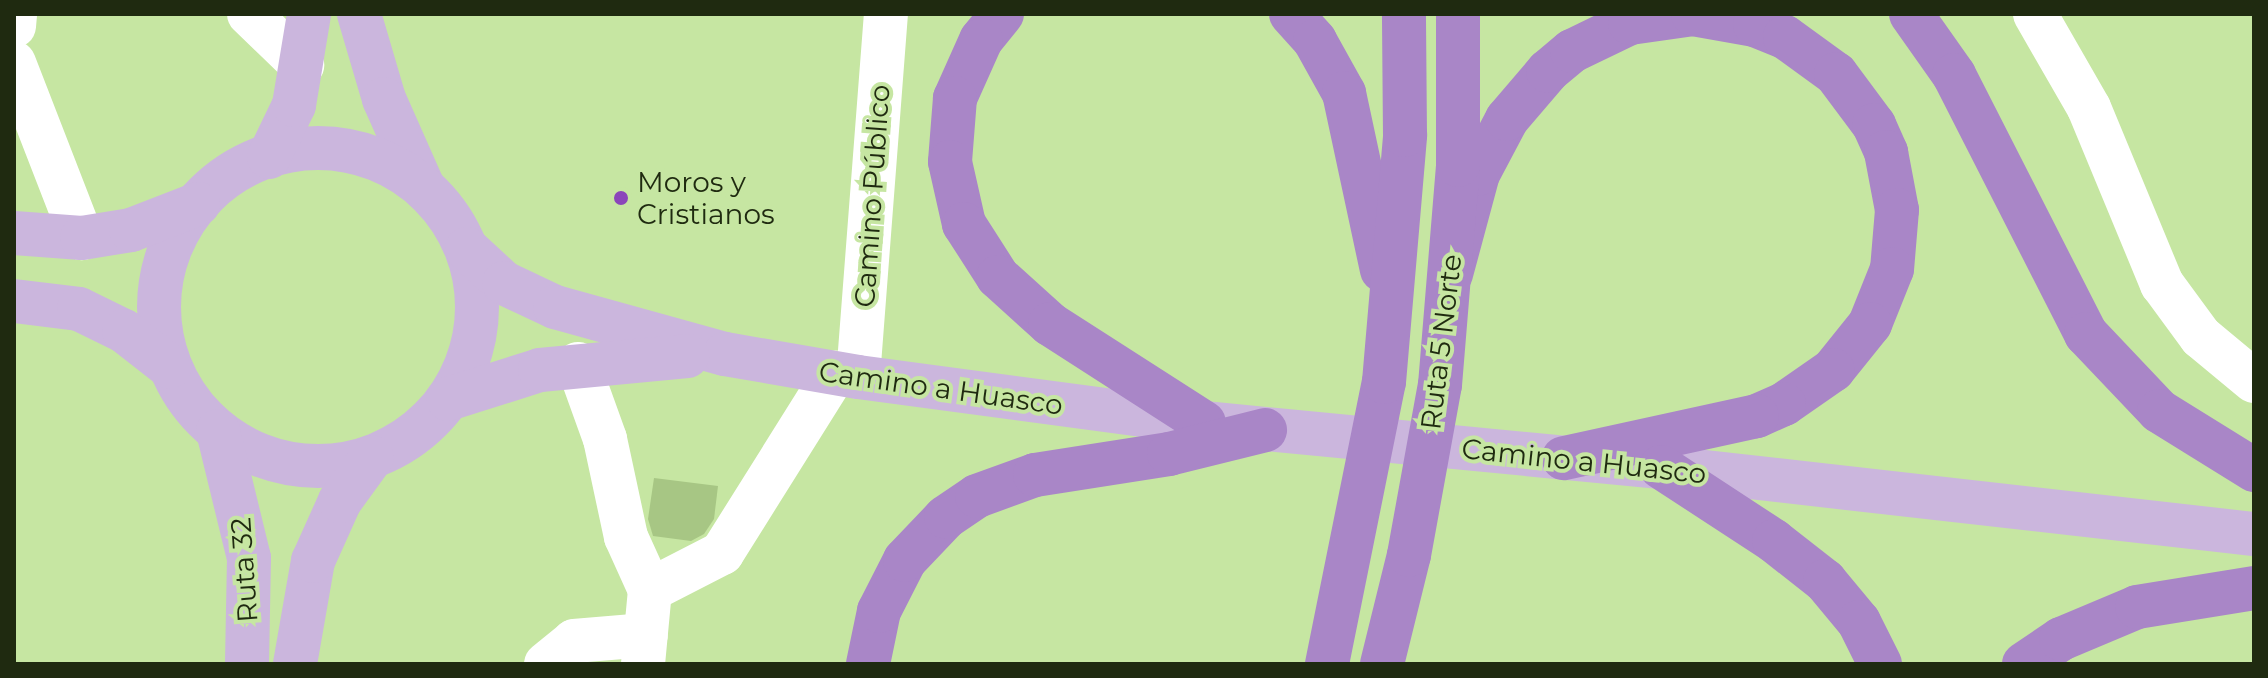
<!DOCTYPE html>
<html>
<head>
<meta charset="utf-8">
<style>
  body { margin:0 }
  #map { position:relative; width:2268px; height:678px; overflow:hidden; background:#c6e6a2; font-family:Montserrat,sans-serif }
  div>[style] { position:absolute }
  .building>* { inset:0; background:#a7c684 }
  .minor>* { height:44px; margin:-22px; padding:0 22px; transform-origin:22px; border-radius:22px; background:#fff }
  .major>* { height:44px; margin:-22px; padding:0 22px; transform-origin:22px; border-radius:22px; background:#cbb6dd }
  .major>.ring { margin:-22px; padding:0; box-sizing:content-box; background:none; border:44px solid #cbb6dd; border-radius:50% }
  .highway>* { height:44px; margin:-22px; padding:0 22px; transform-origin:22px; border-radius:22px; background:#a986c7 }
  .dots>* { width:22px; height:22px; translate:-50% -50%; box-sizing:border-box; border:4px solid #c6e6a2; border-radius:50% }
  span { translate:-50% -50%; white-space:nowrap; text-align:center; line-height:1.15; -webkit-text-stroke:8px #c6e6a2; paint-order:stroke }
  .poi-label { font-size:28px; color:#1f2a10 }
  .left { translate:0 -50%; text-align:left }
  .street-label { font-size:28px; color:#1f2a10 }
  .frame { position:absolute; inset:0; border:16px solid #1f2a10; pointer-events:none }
</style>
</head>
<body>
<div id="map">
  <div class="building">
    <i style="clip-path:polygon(654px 478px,718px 486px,714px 519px,704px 534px,691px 541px,653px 536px,648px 519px)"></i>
  </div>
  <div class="minor">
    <i style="left:249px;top:14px;width:74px;rotate:43.9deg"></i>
    <i style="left:2035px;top:14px;width:108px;rotate:60.1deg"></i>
    <i style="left:2089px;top:108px;width:191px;rotate:67.5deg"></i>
    <i style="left:2162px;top:284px;width:66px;rotate:53.7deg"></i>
    <i style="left:2201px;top:337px;width:69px;rotate:39.7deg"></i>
    <i style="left:14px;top:26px;width:12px;rotate:-85deg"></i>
    <i style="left:14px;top:63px;width:188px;rotate:68.8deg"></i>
    <i style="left:578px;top:364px;width:80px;rotate:70.2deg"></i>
    <i style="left:605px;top:439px;width:100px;rotate:77.9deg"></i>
    <i style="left:626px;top:537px;width:58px;rotate:65.6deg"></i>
    <i style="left:650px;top:590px;width:74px;rotate:95.4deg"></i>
    <i style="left:858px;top:377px;width:364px;rotate:-85.6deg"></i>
    <i style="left:650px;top:590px;width:81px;rotate:-27.2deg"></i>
    <i style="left:722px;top:553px;width:213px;rotate:-57.9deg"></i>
    <i style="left:546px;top:664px;width:36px;rotate:-39deg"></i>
    <i style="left:574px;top:641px;width:72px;rotate:-4.8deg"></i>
  </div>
  <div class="major">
    <i style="left:359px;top:14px;width:89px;rotate:73.6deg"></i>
    <i style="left:384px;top:99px;width:96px;rotate:66.1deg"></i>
    <i class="ring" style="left:159px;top:148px;width:274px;height:274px"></i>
    <i style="left:269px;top:157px;width:58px;rotate:-64.3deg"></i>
    <i style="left:294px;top:105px;width:92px;rotate:-80.6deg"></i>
    <i style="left:14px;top:233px;width:68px;rotate:4.2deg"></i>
    <i style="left:82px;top:238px;width:50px;rotate:-9.3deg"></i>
    <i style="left:131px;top:230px;width:72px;rotate:-21.2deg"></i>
    <i style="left:467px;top:249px;width:50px;rotate:42.6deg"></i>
    <i style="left:504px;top:283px;width:56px;rotate:25.2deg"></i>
    <i style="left:555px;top:307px;width:176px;rotate:15.5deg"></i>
    <i style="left:725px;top:354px;width:135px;rotate:9.8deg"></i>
    <i style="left:858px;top:377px;width:349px;rotate:7.6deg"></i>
    <i style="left:1204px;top:423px;width:459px;rotate:5.5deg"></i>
    <i style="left:1661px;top:467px;width:597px;rotate:6.45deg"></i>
    <i style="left:14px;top:301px;width:65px;rotate:7deg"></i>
    <i style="left:79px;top:309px;width:50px;rotate:26.1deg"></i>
    <i style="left:124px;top:331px;width:58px;rotate:38deg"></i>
    <i style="left:448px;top:399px;width:96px;rotate:-17.5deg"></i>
    <i style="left:540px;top:370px;width:148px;rotate:-5.4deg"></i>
    <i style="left:218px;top:431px;width:131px;rotate:76.3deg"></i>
    <i style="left:249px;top:558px;width:106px;rotate:91.1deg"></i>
    <i style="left:295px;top:664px;width:105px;rotate:-80.1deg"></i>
    <i style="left:313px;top:561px;width:66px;rotate:-65.8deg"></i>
    <i style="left:340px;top:501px;width:54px;rotate:-54deg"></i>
  </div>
  <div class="highway">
    <i style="left:1002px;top:14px;width:33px;rotate:129deg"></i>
    <i style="left:981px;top:40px;width:64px;rotate:114.1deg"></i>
    <i style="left:955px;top:98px;width:64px;rotate:94.5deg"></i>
    <i style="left:950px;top:162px;width:64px;rotate:77.3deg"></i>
    <i style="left:964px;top:224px;width:63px;rotate:57.3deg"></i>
    <i style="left:998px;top:277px;width:70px;rotate:42.1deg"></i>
    <i style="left:1050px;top:324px;width:183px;rotate:32.7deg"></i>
    <i style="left:1291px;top:14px;width:36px;rotate:48deg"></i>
    <i style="left:1315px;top:41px;width:60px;rotate:60.9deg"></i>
    <i style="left:1344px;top:93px;width:181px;rotate:77.9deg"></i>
    <i style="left:1911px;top:14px;width:75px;rotate:54.8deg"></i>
    <i style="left:1954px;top:75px;width:291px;rotate:63deg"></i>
    <i style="left:2086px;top:334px;width:106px;rotate:46.5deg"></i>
    <i style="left:2159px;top:411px;width:112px;rotate:31.8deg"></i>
    <i style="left:1451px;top:274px;width:104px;rotate:-74.9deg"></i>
    <i style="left:1478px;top:174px;width:62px;rotate:-62.2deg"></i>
    <i style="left:1507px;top:119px;width:63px;rotate:-49.5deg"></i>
    <i style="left:1548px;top:71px;width:31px;rotate:-40deg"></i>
    <i style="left:1572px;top:51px;width:64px;rotate:-25.8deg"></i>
    <i style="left:1630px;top:23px;width:64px;rotate:-8.1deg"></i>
    <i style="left:1693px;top:14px;width:63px;rotate:10.1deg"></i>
    <i style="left:1755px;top:25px;width:32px;rotate:22deg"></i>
    <i style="left:1785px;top:37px;width:63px;rotate:36deg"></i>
    <i style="left:1836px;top:74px;width:64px;rotate:53.3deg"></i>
    <i style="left:1874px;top:125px;width:30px;rotate:66deg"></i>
    <i style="left:1886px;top:152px;width:59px;rotate:79.3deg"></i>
    <i style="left:1897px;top:210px;width:59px;rotate:94.8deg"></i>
    <i style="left:1892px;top:269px;width:59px;rotate:111.8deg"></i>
    <i style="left:1870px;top:324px;width:59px;rotate:128.8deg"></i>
    <i style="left:1833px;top:370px;width:60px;rotate:145.2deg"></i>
    <i style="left:1784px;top:404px;width:30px;rotate:156deg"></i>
    <i style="left:1757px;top:416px;width:198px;rotate:167.7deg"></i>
    <i style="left:1661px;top:467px;width:135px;rotate:33.2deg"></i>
    <i style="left:1774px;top:541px;width:65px;rotate:38.1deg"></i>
    <i style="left:1825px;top:581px;width:53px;rotate:50.3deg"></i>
    <i style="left:1859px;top:622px;width:47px;rotate:63.4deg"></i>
    <i style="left:868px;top:664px;width:54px;rotate:-78.3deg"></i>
    <i style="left:879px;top:611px;width:57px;rotate:-63deg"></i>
    <i style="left:905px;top:560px;width:59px;rotate:-46.4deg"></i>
    <i style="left:946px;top:517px;width:37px;rotate:-34deg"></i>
    <i style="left:977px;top:496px;width:62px;rotate:-19.9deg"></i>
    <i style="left:1035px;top:475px;width:136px;rotate:-8.9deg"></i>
    <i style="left:1169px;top:454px;width:99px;rotate:-14deg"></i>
    <i style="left:1327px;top:664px;width:288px;rotate:-78.6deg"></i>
    <i style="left:1384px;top:382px;width:248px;rotate:-85.1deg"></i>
    <i style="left:1405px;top:135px;width:121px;rotate:-90.5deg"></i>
    <i style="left:1382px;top:664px;width:112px;rotate:-76.1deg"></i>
    <i style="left:1409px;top:555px;width:173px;rotate:-79.7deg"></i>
    <i style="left:1440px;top:385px;width:221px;rotate:-85.3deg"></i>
    <i style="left:1458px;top:165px;width:151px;rotate:-90deg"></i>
    <i style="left:2024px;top:664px;width:45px;rotate:-34deg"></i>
    <i style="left:2061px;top:639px;width:82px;rotate:-22.8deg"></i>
    <i style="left:2137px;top:607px;width:119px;rotate:-9.2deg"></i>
  </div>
  <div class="dots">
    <i style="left:621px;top:198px;background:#8b46ba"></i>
  </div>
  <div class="poi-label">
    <span class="left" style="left:637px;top:198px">Moros y<br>Cristianos</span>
  </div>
  <div class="street-label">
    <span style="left:872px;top:196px;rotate:-86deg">Camino Público</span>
    <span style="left:1441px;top:342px;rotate:-83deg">Ruta 5 Norte</span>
    <span style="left:941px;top:388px;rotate:8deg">Camino a Huasco</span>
    <span style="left:1584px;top:461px;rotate:6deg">Camino a Huasco</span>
    <span style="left:244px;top:570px;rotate:-94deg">Ruta 32</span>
  </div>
  <div class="frame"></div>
</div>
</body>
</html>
